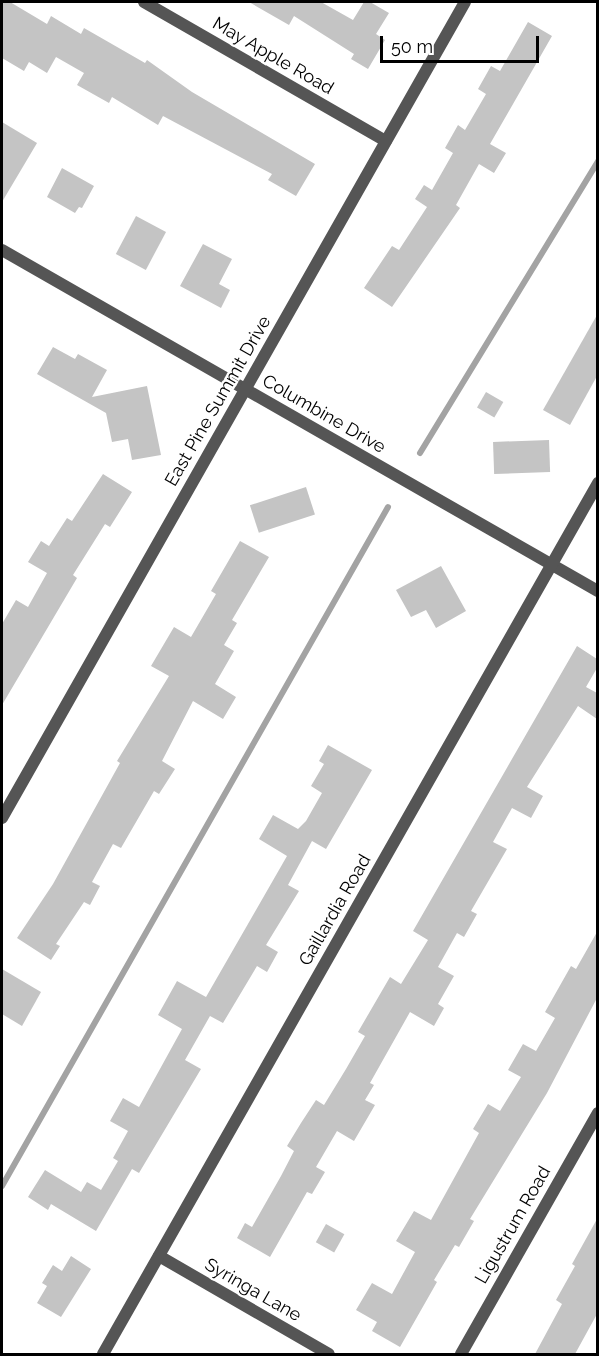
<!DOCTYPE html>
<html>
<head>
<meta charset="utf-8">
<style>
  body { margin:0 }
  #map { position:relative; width:599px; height:1356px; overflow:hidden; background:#fff; font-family:Raleway,sans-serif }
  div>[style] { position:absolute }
  .stream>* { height:6px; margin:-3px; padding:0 3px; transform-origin:3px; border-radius:3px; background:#a3a3a3 }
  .building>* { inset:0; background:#c4c4c4; transform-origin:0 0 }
  .minor>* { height:12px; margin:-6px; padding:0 6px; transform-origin:6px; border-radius:6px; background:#555 }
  span { translate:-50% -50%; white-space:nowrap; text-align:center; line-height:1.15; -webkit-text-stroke:4.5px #fff; paint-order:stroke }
  .street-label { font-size:18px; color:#000 }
  .frame { position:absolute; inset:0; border:3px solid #000; pointer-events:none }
  .scale { position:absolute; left:380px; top:36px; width:159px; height:27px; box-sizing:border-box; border:3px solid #000; border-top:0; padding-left:8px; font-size:18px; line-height:21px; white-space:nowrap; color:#000; -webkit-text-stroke:4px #fff; paint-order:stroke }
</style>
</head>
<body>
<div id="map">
  <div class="stream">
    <i style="left:420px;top:453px;width:342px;rotate:-58.6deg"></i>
    <i style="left:2px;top:1186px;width:781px;rotate:-60.38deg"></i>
  </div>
  <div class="building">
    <i style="clip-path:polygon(2px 2px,10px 2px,47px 24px,51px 16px,81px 34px,84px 28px,145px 63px,147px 60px,192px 92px,315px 164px,296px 196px,268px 180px,272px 174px,163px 116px,158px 125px,112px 97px,109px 103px,77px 85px,84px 73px,56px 57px,47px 73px,29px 62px,24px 71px,2px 58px)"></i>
    <i style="clip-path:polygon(249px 2px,321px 2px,353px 20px,364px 2px,370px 2px,389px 13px,376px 34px,385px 40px,368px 69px,351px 59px,354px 54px,294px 16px,289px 25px)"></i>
    <i style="clip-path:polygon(528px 22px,552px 36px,490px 144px,506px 153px,494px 173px,479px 164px,456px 205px,460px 208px,392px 307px,364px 288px,392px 246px,399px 250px,427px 207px,415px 199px,424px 185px,432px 190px,453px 153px,445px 148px,458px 125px,465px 130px,486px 94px,478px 89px,491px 66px,500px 71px)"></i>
    <i style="clip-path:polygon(2px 122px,37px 143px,2px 202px)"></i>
    <i style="clip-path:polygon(62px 168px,94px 186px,82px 208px,79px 207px,75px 213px,47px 197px)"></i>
    <i style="left:136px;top:216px;width:34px;height:43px;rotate:28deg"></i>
    <i style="clip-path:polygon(203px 244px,232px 259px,219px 284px,230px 290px,221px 308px,180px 286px)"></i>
    <i style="clip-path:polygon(597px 315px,597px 376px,570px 425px,543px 410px)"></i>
    <i style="clip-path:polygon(53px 347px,75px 359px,78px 354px,107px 370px,92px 397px,147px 386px,161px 455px,132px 460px,128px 439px,112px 442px,106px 413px,37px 374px)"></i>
    <i style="left:486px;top:392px;width:20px;height:18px;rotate:30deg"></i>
    <i style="left:549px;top:440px;width:32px;height:56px;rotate:88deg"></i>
    <i style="clip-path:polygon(103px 474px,132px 492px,110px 527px,105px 524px,73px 575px,77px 578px,2px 705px,2px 624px,16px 600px,28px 607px,47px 573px,28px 562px,41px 541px,49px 546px,67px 518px,72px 521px)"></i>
    <i style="left:306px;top:487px;width:29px;height:59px;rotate:72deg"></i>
    <i style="clip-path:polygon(240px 541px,269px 557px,232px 620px,237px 623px,224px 645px,234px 651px,215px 684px,236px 697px,223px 719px,193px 701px,162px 761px,175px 769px,159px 794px,154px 791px,121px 848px,113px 844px,92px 882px,100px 886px,90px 905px,84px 902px,56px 944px,60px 946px,51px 960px,17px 938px,53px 884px,120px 763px,117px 761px,169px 676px,151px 666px,174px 627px,191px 637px,216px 594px,211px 591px)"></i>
    <i style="clip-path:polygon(441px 566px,466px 611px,436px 628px,426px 610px,411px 617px,396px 590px)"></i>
    <i style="clip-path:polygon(577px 646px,597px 659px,597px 668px,586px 687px,597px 693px,597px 719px,578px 706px,527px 787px,543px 796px,531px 818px,512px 808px,493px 842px,507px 849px,471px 911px,477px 914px,464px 937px,457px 933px,438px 967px,454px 976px,438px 1004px,444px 1008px,434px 1026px,410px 1012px,370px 1083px,374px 1085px,365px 1100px,375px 1105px,354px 1141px,337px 1131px,316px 1167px,325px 1172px,312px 1194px,307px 1192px,270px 1257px,237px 1238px,245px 1223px,252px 1227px,281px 1176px,294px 1151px,287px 1146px,301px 1123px,316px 1100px,324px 1105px,346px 1069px,365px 1036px,358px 1032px,390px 977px,401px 984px,428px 940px,413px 931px)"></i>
    <i style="clip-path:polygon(328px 745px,372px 770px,326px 849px,312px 841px,288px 885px,299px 891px,266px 945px,278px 952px,267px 972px,257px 966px,223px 1023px,210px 1016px,185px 1060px,201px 1069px,139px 1173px,132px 1169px,96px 1231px,51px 1204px,48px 1210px,28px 1197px,45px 1170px,81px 1192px,87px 1182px,101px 1190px,118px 1161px,113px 1158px,128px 1131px,110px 1121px,123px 1098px,139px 1107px,182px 1029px,158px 1015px,177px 981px,206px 997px,287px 856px,259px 839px,273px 815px,298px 829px,306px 821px,322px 793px,311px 786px,324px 764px,319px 761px)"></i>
    <i style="clip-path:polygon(597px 932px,597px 998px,547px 1093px,470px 1219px,474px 1221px,459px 1247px,455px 1245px,434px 1280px,437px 1282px,400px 1347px,372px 1331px,377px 1322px,356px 1310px,372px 1283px,392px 1294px,415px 1252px,396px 1241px,414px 1211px,431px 1220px,479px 1133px,473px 1129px,488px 1104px,500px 1111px,521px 1077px,508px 1070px,523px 1044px,536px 1051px,555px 1018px,545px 1012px,571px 966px,576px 969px)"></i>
    <i style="clip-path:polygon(2px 969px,41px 992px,22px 1026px,2px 1014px)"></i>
    <i style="clip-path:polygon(597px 1219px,597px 1314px,575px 1354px,535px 1354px,562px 1304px,556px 1300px,575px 1266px,572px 1264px)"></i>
    <i style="left:326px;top:1224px;width:21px;height:21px;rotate:29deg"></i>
    <i style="clip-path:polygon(71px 1256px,91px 1269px,61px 1317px,37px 1303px,47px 1286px,42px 1283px,53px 1265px,62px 1271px)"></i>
  </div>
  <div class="minor">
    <i style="left:144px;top:2px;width:279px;rotate:29.9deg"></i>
    <i style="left:2px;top:250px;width:687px;rotate:29.78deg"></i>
    <i style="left:2px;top:818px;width:938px;rotate:-60.43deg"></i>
    <i style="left:159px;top:1256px;width:196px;rotate:30deg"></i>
    <i style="left:103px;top:1354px;width:1002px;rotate:-60.39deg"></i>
    <i style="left:461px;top:1354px;width:277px;rotate:-60.4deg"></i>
  </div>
  <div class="street-label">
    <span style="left:273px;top:56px;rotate:30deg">May Apple Road</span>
    <span style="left:218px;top:401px;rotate:-60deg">East Pine Summit Drive</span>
    <span style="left:324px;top:414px;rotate:30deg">Columbine Drive</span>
    <span style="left:335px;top:910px;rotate:-60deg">Gaillardia Road</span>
    <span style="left:513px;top:1225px;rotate:-60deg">Ligustrum Road</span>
    <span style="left:253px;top:1290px;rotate:30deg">Syringa Lane</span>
  </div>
  <div class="frame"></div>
  <div class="scale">50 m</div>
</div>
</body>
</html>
